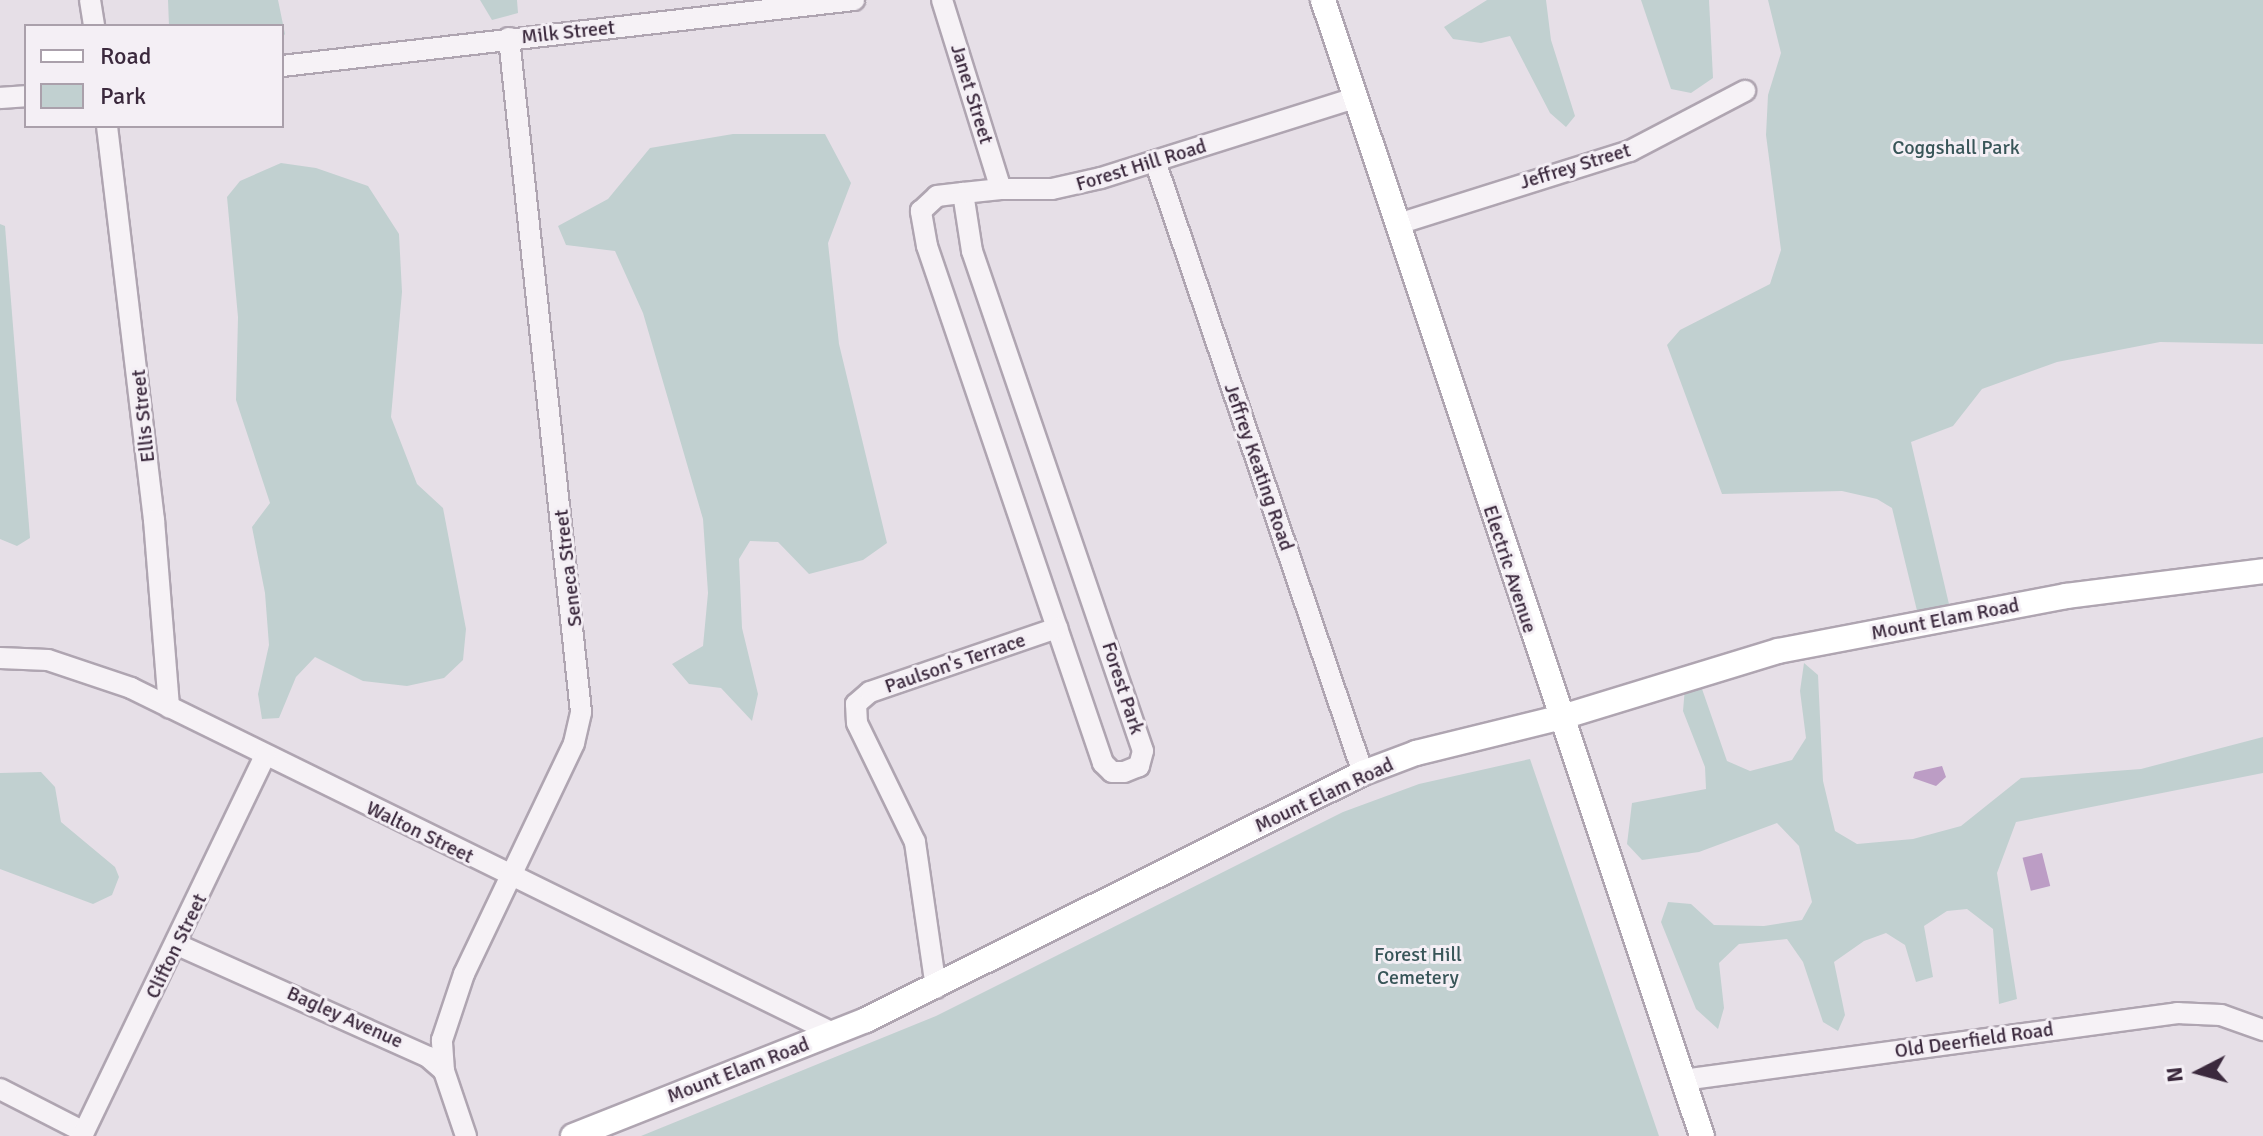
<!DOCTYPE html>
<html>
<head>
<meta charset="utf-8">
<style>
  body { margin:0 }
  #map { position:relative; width:2263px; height:1136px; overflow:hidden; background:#e6dfe7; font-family:Signika,sans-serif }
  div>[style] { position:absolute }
  .green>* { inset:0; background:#c1d0d0 }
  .water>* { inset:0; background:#bc9dc5; transform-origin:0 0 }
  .roads { filter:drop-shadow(2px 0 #afa5b1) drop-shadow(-2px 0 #afa5b1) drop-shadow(0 2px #afa5b1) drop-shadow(0 -2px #afa5b1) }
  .minor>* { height:20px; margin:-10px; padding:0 10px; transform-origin:10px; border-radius:10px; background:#f6f2f6 }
  .major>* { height:24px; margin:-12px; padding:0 12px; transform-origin:12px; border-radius:12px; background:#fff }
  span { translate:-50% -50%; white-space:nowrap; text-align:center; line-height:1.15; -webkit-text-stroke:6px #f4eff5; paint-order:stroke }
  .street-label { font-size:20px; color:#3b293d }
  .park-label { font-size:20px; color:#385558 }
  .legend { position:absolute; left:24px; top:24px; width:260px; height:104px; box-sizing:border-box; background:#f4eff5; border:2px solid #aaa0ab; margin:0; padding:10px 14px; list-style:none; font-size:24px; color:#3b293d }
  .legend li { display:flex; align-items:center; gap:16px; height:40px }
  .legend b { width:40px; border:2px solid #aaa0ab }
  .north { position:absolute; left:2159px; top:1032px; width:80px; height:80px; -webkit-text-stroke:6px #f4eff5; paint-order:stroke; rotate:264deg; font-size:22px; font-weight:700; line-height:32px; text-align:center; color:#3b293d }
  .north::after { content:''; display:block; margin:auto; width:28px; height:36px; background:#3b293d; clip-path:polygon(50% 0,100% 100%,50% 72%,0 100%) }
</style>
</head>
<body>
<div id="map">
  <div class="green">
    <i style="clip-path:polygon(168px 0,278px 0,285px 34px,282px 38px,282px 26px,169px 26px)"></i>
    <i style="clip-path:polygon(480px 0,517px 0,518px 13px,492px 20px)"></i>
    <i style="clip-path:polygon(1487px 0,1546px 0,1551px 40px,1575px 116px,1566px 127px,1550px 113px,1510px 36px,1481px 43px,1453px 39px,1444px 27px)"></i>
    <i style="clip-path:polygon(1641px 0,1709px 0,1713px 78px,1691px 93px,1671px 89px)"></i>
    <i style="clip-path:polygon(1768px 0,2263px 0,2263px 344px,2160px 342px,2057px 362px,1982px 389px,1953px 426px,1911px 442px,1952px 617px,1920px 623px,1892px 508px,1877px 499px,1842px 491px,1722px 494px,1667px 345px,1680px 330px,1770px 284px,1781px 250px,1766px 135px,1768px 95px,1781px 53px)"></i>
    <i style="clip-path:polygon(733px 134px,825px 134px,851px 183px,828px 243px,839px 344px,887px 543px,863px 560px,809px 574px,778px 542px,750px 541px,739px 559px,742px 628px,758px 694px,752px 721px,721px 688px,689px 684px,672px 664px,703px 646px,708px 593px,703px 519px,643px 313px,615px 251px,566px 245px,558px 226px,608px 199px,650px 148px)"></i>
    <i style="clip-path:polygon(281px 163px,316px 168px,368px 186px,399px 234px,402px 292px,391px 417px,417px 484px,443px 508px,466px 629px,463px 660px,444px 678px,407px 686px,363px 681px,315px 657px,296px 677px,279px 718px,262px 719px,258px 694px,269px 645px,265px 593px,252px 527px,270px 503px,236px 400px,238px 317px,227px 197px,240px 181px)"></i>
    <i style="clip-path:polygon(0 224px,5px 226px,30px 538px,17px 546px,0 539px)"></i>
    <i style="clip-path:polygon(1804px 663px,1818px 675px,1823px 781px,1835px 831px,1857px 844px,1913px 839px,1961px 826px,2021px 778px,2141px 769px,2263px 737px,2263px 773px,2016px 822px,1997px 873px,2017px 999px,1999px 1004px,1993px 929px,1967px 909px,1947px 911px,1924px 926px,1933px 977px,1916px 982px,1905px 945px,1886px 933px,1864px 941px,1834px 962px,1845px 1015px,1838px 1031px,1823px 1022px,1803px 962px,1787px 939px,1739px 944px,1719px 963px,1724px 1008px,1718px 1029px,1696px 1009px,1661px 922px,1668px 902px,1691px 904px,1714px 925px,1764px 926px,1802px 920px,1812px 902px,1799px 846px,1777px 823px,1699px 852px,1642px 860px,1627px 844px,1632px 803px,1706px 789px,1705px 767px,1683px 711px,1685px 687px,1701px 686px,1727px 761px,1750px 771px,1792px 760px,1806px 738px,1800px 691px)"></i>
    <i style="clip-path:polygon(1530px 759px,1659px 1136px,641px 1136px,936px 1016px,1343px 812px,1419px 784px)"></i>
    <i style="clip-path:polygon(41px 772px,55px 787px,61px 822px,115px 867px,119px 877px,112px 895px,93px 904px,0 869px,0 773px)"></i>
  </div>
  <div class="water">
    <i style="clip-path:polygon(1942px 766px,1946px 777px,1936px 786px,1913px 778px,1915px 772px)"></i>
    <i style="left:2042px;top:853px;width:34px;height:20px;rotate:76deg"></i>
  </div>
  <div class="roads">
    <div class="minor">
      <i style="left:90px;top:0;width:26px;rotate:81deg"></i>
      <i style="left:942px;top:0;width:198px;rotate:72.7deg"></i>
      <i style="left:282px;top:66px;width:576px;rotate:-6.58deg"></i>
      <i style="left:0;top:98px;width:26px;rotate:-4deg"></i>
      <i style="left:107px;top:126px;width:397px;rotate:83.2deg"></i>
      <i style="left:154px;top:520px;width:188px;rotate:85.4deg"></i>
      <i style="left:1155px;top:161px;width:646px;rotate:71.23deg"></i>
      <i style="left:963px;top:193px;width:59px;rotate:81.2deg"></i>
      <i style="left:972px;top:251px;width:528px;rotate:71.12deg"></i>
      <i style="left:1143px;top:751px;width:16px;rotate:105deg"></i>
      <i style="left:1139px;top:766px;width:16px;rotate:158deg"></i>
      <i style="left:1124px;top:772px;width:12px;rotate:180deg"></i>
      <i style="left:1112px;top:772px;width:13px;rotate:-135deg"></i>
      <i style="left:1103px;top:763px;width:546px;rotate:-108.8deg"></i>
      <i style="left:927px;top:246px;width:36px;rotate:-100deg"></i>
      <i style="left:921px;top:211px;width:22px;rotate:-43deg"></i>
      <i style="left:937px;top:196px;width:26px;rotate:-7deg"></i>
      <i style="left:963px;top:193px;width:38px;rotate:-6deg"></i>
      <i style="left:1001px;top:189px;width:51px"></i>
      <i style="left:1052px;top:189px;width:50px;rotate:-12.7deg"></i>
      <i style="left:1101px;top:178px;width:266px;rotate:-17.5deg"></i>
      <i style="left:1398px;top:224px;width:243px;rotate:-17.5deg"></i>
      <i style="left:1630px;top:151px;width:130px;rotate:-27.6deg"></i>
      <i style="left:0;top:658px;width:48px;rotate:2.4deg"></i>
      <i style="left:48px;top:660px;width:88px;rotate:18.6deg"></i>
      <i style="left:131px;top:688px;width:782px;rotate:26.17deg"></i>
      <i style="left:178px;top:945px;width:274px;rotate:24.1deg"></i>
      <i style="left:428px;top:1057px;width:21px;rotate:41deg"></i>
      <i style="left:444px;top:1071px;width:69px;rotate:71.3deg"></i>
      <i style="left:936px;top:988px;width:148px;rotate:-98.2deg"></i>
      <i style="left:915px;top:842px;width:132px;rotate:-116deg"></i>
      <i style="left:857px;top:723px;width:19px;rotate:-93deg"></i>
      <i style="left:856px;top:704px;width:18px;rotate:-41deg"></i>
      <i style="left:870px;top:692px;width:198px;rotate:-18.9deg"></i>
      <i style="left:444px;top:1071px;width:31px;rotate:-94deg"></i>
      <i style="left:442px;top:1040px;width:70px;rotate:-71.6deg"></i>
      <i style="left:464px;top:974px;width:256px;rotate:-64.5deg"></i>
      <i style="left:574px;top:743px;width:32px;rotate:-77deg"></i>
      <i style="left:581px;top:712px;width:678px;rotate:-96.1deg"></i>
      <i style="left:1683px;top:1080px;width:499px;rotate:-7.7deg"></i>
      <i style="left:2177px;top:1013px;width:44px;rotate:2.6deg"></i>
      <i style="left:2221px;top:1015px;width:45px;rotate:19.7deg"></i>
      <i style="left:0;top:1089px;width:94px;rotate:27.1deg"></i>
      <i style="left:82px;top:1136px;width:423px;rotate:-64.3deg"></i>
    </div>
    <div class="major">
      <i style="left:1323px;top:0;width:1198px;rotate:71.55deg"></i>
      <i style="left:573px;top:1136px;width:315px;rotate:-21.6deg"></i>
      <i style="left:866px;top:1020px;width:555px;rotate:-26.43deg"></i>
      <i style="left:1363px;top:773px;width:57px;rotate:-20.7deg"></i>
      <i style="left:1416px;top:753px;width:147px;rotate:-13.8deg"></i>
      <i style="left:1559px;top:718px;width:229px;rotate:-17deg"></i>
      <i style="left:1778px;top:651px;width:293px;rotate:-10.8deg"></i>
      <i style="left:2066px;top:596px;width:199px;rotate:-7.2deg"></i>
    </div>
  </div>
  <div class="street-label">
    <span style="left:568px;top:32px;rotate:-6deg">Milk Street</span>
    <span style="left:972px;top:94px;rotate:73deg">Janet Street</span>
    <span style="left:1141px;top:165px;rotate:-17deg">Forest Hill Road</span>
    <span style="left:1575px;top:166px;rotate:-17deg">Jeffrey Street</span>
    <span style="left:143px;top:416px;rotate:-96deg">Ellis Street</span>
    <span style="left:1259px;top:467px;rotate:71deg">Jeffrey Keating Road</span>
    <span style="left:568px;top:568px;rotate:-97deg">Seneca Street</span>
    <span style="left:1510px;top:569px;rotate:72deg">Electric Avenue</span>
    <span style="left:1945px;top:619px;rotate:-11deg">Mount Elam Road</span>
    <span style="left:955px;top:663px;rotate:-19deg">Paulson's Terrace</span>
    <span style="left:1123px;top:688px;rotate:72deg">Forest Park</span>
    <span style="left:1324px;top:795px;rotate:-25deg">Mount Elam Road</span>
    <span style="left:420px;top:832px;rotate:26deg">Walton Street</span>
    <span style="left:176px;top:946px;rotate:-64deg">Clifton Street</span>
    <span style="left:345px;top:1017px;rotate:24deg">Bagley Avenue</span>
    <span style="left:1974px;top:1040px;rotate:-8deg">Old Deerfield Road</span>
    <span style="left:738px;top:1070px;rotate:-21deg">Mount Elam Road</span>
  </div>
  <div class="park-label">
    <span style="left:1956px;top:147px">Coggshall Park</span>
    <span style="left:1418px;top:966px">Forest Hill<br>Cemetery</span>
  </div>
  <ul class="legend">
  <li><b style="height:10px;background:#fff"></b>Road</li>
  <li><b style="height:22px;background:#c1d0d0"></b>Park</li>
  </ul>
  <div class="north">N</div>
</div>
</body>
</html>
